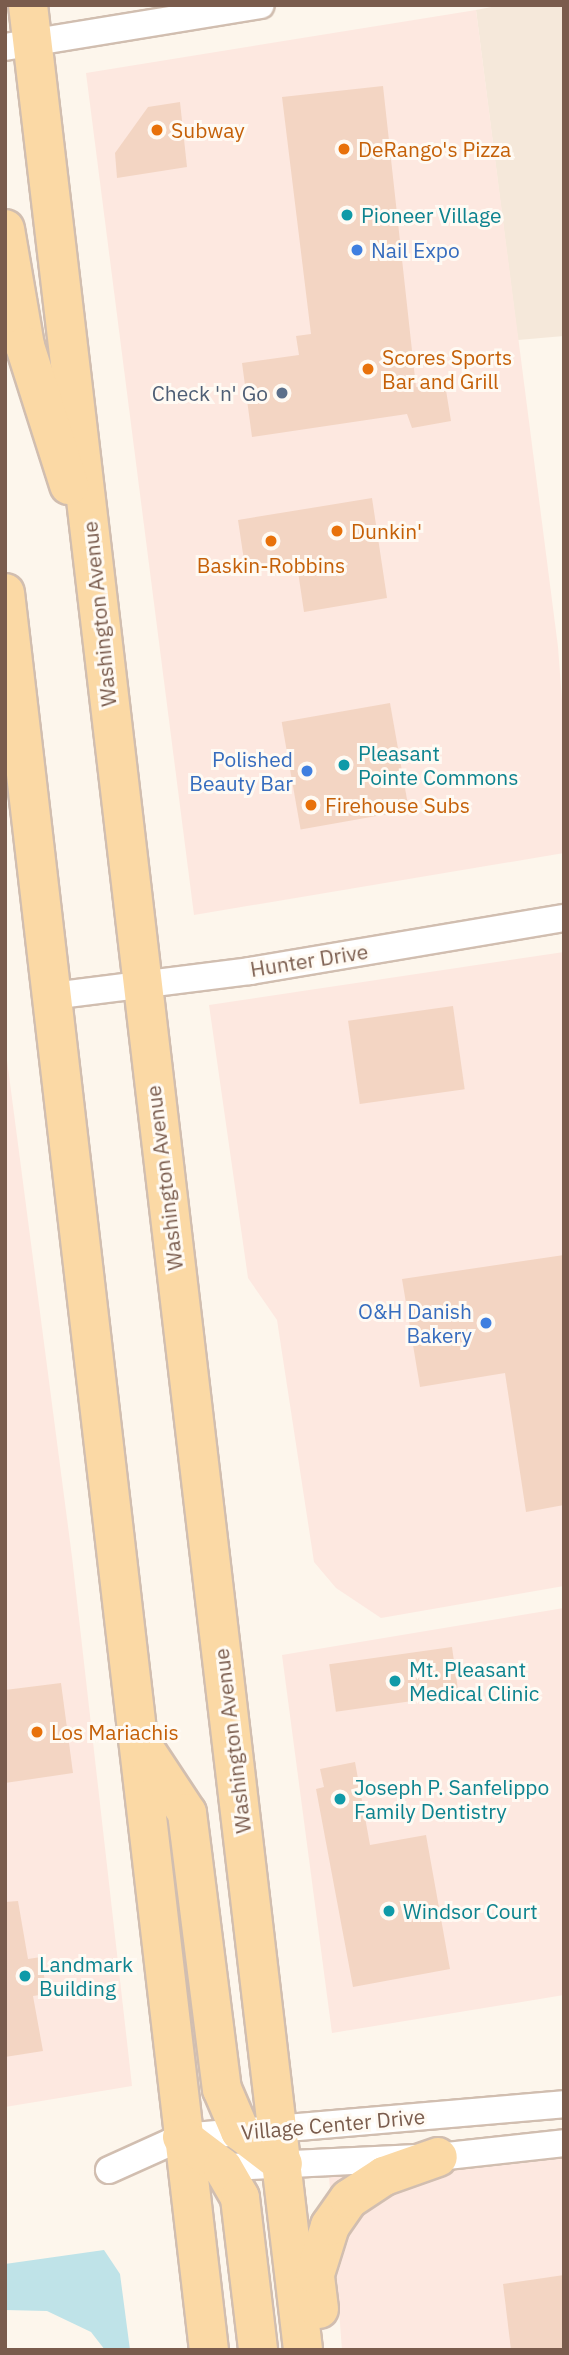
<!DOCTYPE html>
<html>
<head>
<meta charset="utf-8">
<style>
  body { margin:0 }
  #map { position:relative; width:569px; height:2355px; overflow:hidden; background:#fdf6ec; font-family:"IBM Plex Sans",sans-serif }
  div>[style] { position:absolute }
  .residential>* { inset:0; background:#f5e8da }
  .commercial>* { inset:0; background:#fde8e0 }
  .water>* { inset:0; background:#bfe3e8 }
  .building>* { inset:0; background:#f3d5c3; transform-origin:0 0 }
  .roads { filter:drop-shadow(2px 0 #d1beb0) drop-shadow(-2px 0 #d1beb0) drop-shadow(0 2px #d1beb0) drop-shadow(0 -2px #d1beb0) }
  .minor>* { height:26px; margin:-13px; padding:0 13px; transform-origin:13px; border-radius:13px; background:#fff }
  .primary>* { height:38px; margin:-19px; padding:0 19px; transform-origin:19px; border-radius:19px; background:#fbd9a5 }
  .dots>* { width:19px; height:19px; translate:-50% -50%; box-sizing:border-box; border:4px solid #fffaf3; border-radius:50% }
  span { translate:-50% -50%; white-space:nowrap; text-align:center; line-height:1.15; -webkit-text-stroke:6px #fffaf3; paint-order:stroke }
  .food-label { font-size:21px; color:#c56008 }
  .left { translate:0 -50%; text-align:left }
  .culture-label { font-size:21px; color:#0d838f }
  .shop-label { font-size:21px; color:#366cbe }
  .right { translate:-100% -50%; text-align:right }
  .service-label { font-size:21px; color:#4e5e75 }
  .street-label { font-size:21px; color:#7a5c4d }
  .frame { position:absolute; inset:0; border:7px solid #7a5c4d; pointer-events:none }
</style>
</head>
<body>
<div id="map">
  <div class="residential">
    <i style="clip-path:polygon(502px 5px,564px 5px,564px 336px,518px 340px,476px 10px)"></i>
  </div>
  <div class="commercial">
    <i style="clip-path:polygon(476px 10px,558px 647px,564px 727px,564px 853px,194px 915px,86px 73px)"></i>
    <i style="clip-path:polygon(564px 952px,564px 1586px,381px 1618px,336px 1588px,314px 1562px,277px 1320px,248px 1278px,209px 1005px)"></i>
    <i style="clip-path:polygon(5px 1045px,72px 1557px,132px 2086px,5px 2107px)"></i>
    <i style="clip-path:polygon(564px 1608px,564px 1995px,332px 2033px,282px 1655px)"></i>
    <i style="clip-path:polygon(564px 2143px,564px 2350px,342px 2350px,328px 2163px)"></i>
  </div>
  <div class="water">
    <i style="clip-path:polygon(104px 2250px,120px 2274px,130px 2350px,105px 2350px,91px 2332px,47px 2311px,5px 2310px,5px 2264px)"></i>
  </div>
  <div class="building">
    <i style="clip-path:polygon(383px 86px,416px 387px,445px 384px,451px 421px,412px 428px,407px 414px,252px 437px,242px 363px,299px 355px,296px 336px,311px 334px,282px 97px)"></i>
    <i style="clip-path:polygon(180px 102px,187px 167px,117px 178px,115px 153px,148px 107px)"></i>
    <i style="clip-path:polygon(372px 498px,387px 598px,304px 612px,297px 565px,246px 574px,238px 520px)"></i>
    <i style="left:390px;top:703px;width:109px;height:110px;rotate:80deg"></i>
    <i style="left:453px;top:1006px;width:84px;height:106px;rotate:82deg"></i>
    <i style="clip-path:polygon(564px 1255px,564px 1505px,526px 1512px,505px 1373px,420px 1387px,402px 1279px)"></i>
    <i style="left:452px;top:1647px;width:48px;height:124px;rotate:82deg"></i>
    <i style="clip-path:polygon(61px 1683px,73px 1773px,5px 1783px,5px 1690px)"></i>
    <i style="clip-path:polygon(355px 1762px,370px 1845px,426px 1835px,450px 1969px,353px 1987px,316px 1789px,324px 1787px,320px 1769px)"></i>
    <i style="clip-path:polygon(18px 1901px,28px 1959px,41px 1957px,47px 1994px,33px 1996px,43px 2051px,5px 2057px,5px 1902px)"></i>
    <i style="clip-path:polygon(564px 2275px,564px 2350px,511px 2350px,503px 2284px)"></i>
  </div>
  <div class="roads">
    <div class="minor">
      <i style="left:5px;top:47px;width:259px;rotate:-9.3deg"></i>
      <i style="left:52px;top:996px;width:200px;rotate:-7.2deg"></i>
      <i style="left:250px;top:971px;width:318px;rotate:-9.6deg"></i>
      <i style="left:210px;top:2168px;width:228px;rotate:-2.8deg"></i>
      <i style="left:438px;top:2157px;width:127px;rotate:-6.3deg"></i>
      <i style="left:109px;top:2170px;width:80px;rotate:-24.3deg"></i>
      <i style="left:182px;top:2137px;width:383px;rotate:-4.9deg"></i>
    </div>
    <div class="primary">
      <i style="left:28px;top:5px;width:2361px;rotate:83.31deg"></i>
      <i style="left:5px;top:229px;width:119px;rotate:80.3deg"></i>
      <i style="left:25px;top:346px;width:146px;rotate:72.4deg"></i>
      <i style="left:5px;top:593px;width:1769px;rotate:83.38deg"></i>
      <i style="left:140px;top:1742px;width:85px;rotate:56.5deg"></i>
      <i style="left:187px;top:1813px;width:278px;rotate:82.8deg"></i>
      <i style="left:222px;top:2089px;width:46px;rotate:66.8deg"></i>
      <i style="left:240px;top:2131px;width:54px;rotate:37.5deg"></i>
      <i style="left:182px;top:2137px;width:51px;rotate:37.1deg"></i>
      <i style="left:223px;top:2168px;width:34px;rotate:60deg"></i>
      <i style="left:240px;top:2198px;width:153px;rotate:83.2deg"></i>
      <i style="left:319px;top:2309px;width:35px;rotate:-97deg"></i>
      <i style="left:315px;top:2274px;width:50px;rotate:-72.6deg"></i>
      <i style="left:330px;top:2226px;width:33px;rotate:-55deg"></i>
      <i style="left:349px;top:2199px;width:42px;rotate:-33.3deg"></i>
      <i style="left:384px;top:2176px;width:57px;rotate:-19.4deg"></i>
    </div>
  </div>
  <div class="dots">
    <i style="left:157px;top:130px;background:#e8710a"></i>
    <i style="left:344px;top:149px;background:#e8710a"></i>
    <i style="left:347px;top:215px;background:#0f9aa8"></i>
    <i style="left:357px;top:250px;background:#3f7fe0"></i>
    <i style="left:368px;top:369px;background:#e8710a"></i>
    <i style="left:282px;top:393px;background:#5c6f8a"></i>
    <i style="left:337px;top:531px;background:#e8710a"></i>
    <i style="left:271px;top:541px;background:#e8710a"></i>
    <i style="left:344px;top:765px;background:#0f9aa8"></i>
    <i style="left:307px;top:771px;background:#3f7fe0"></i>
    <i style="left:311px;top:805px;background:#e8710a"></i>
    <i style="left:486px;top:1323px;background:#3f7fe0"></i>
    <i style="left:395px;top:1681px;background:#0f9aa8"></i>
    <i style="left:37px;top:1732px;background:#e8710a"></i>
    <i style="left:340px;top:1799px;background:#0f9aa8"></i>
    <i style="left:389px;top:1911px;background:#0f9aa8"></i>
    <i style="left:25px;top:1976px;background:#0f9aa8"></i>
  </div>
  <div class="food-label">
    <span class="left" style="left:171px;top:130px">Subway</span>
    <span class="left" style="left:358px;top:149px">DeRango's Pizza</span>
    <span class="left" style="left:382px;top:369px">Scores Sports<br>Bar and Grill</span>
    <span class="left" style="left:351px;top:531px">Dunkin'</span>
    <span style="left:271px;top:565px">Baskin-Robbins</span>
    <span class="left" style="left:325px;top:805px">Firehouse Subs</span>
    <span class="left" style="left:51px;top:1732px">Los Mariachis</span>
  </div>
  <div class="culture-label">
    <span class="left" style="left:361px;top:215px">Pioneer Village</span>
    <span class="left" style="left:358px;top:765px">Pleasant<br>Pointe Commons</span>
    <span class="left" style="left:409px;top:1681px">Mt. Pleasant<br>Medical Clinic</span>
    <span class="left" style="left:354px;top:1799px">Joseph P. Sanfelippo<br>Family Dentistry</span>
    <span class="left" style="left:403px;top:1911px">Windsor Court</span>
    <span class="left" style="left:39px;top:1976px">Landmark<br>Building</span>
  </div>
  <div class="shop-label">
    <span class="left" style="left:371px;top:250px">Nail Expo</span>
    <span class="right" style="left:293px;top:771px">Polished<br>Beauty Bar</span>
    <span class="right" style="left:472px;top:1323px">O&amp;H Danish<br>Bakery</span>
  </div>
  <div class="service-label">
    <span class="right" style="left:268px;top:393px">Check 'n' Go</span>
  </div>
  <div class="street-label">
    <span style="left:99px;top:614px;rotate:-96deg">Washington Avenue</span>
    <span style="left:309px;top:960px;rotate:-9deg">Hunter Drive</span>
    <span style="left:164px;top:1178px;rotate:-97deg">Washington Avenue</span>
    <span style="left:232px;top:1741px;rotate:-97deg">Washington Avenue</span>
    <span style="left:333px;top:2124px;rotate:-5deg">Village Center Drive</span>
  </div>
  <div class="frame"></div>
</div>
</body>
</html>
